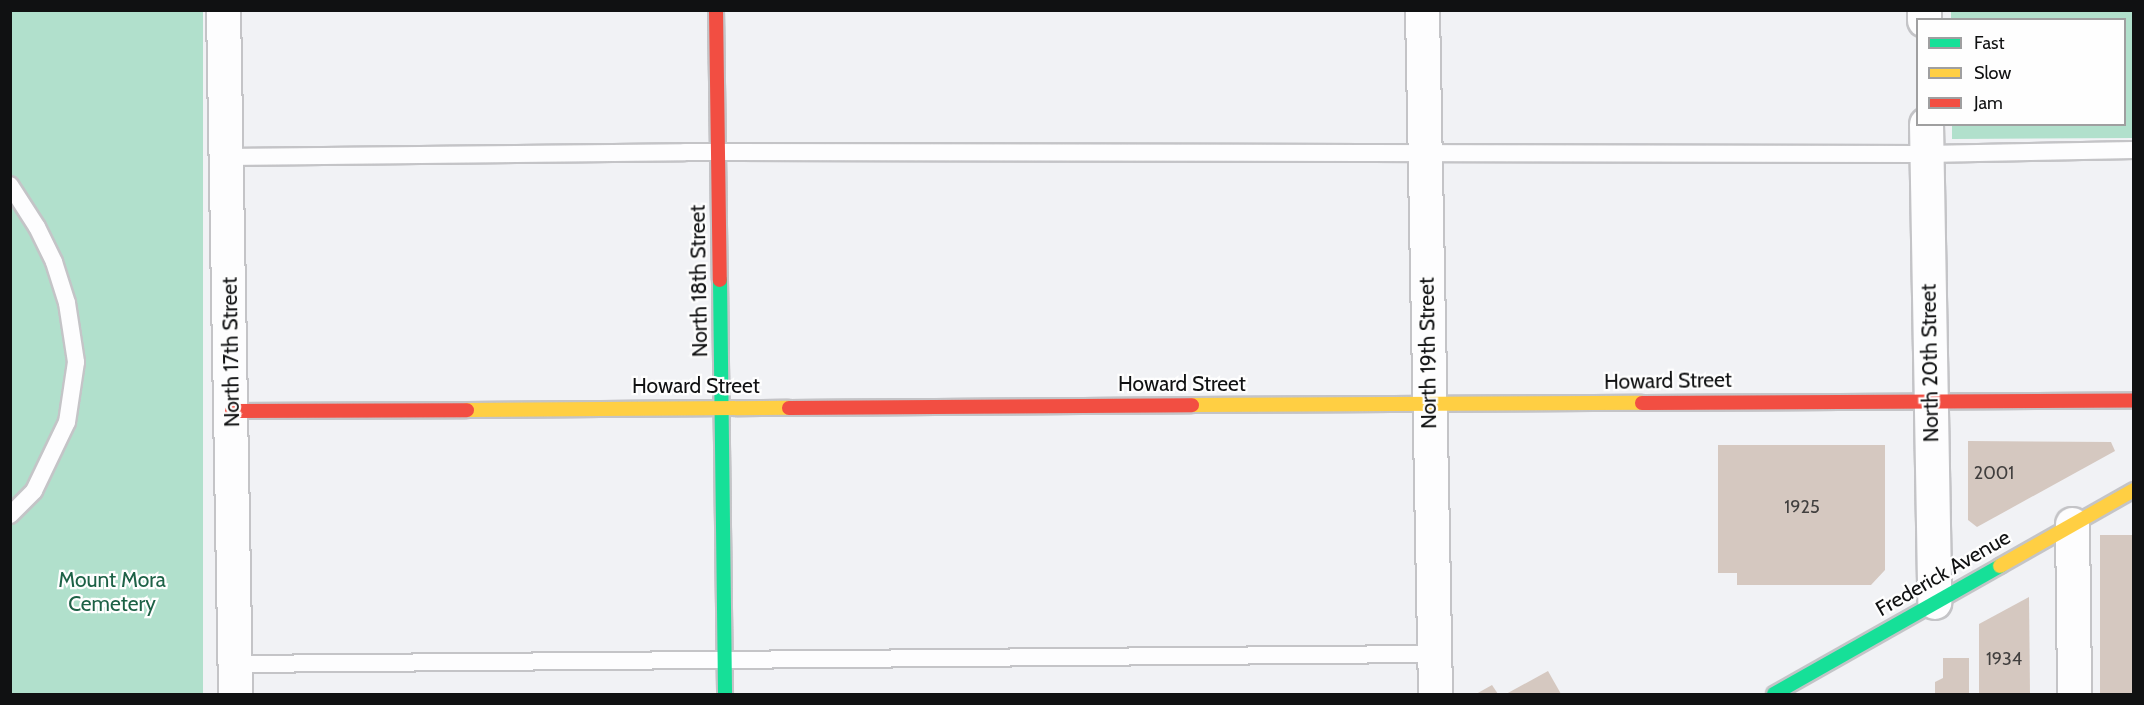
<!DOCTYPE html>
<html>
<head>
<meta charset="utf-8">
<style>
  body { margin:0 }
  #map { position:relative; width:2144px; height:705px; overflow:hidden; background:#f1f2f5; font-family:Cabin,sans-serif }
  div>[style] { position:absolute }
  .green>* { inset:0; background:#b1e0cc; transform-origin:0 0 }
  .building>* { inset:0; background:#d5c8c0; transform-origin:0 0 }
  .roads { filter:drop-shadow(2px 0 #c4c4c7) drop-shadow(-2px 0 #c4c4c7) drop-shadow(0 2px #c4c4c7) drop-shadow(0 -2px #c4c4c7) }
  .lane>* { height:16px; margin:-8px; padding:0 8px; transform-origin:8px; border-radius:8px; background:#fdfdfe }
  .street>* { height:33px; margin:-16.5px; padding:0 16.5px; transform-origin:16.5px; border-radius:16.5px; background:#fdfdfe }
  .fast>* { height:14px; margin:-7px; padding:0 7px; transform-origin:7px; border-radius:7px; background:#16e098 }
  .slow>* { height:14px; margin:-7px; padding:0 7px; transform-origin:7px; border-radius:7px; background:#ffcf43 }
  .jam>* { height:14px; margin:-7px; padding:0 7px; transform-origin:7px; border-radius:7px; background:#f24e42 }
  span { translate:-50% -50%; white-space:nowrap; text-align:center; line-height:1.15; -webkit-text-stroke:4.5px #fefefe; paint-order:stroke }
  .number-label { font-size:18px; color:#413f3e }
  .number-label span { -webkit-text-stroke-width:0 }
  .street-label { font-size:21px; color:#101112 }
  .park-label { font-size:21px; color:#1d6146 }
  .frame { position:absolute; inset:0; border:12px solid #101112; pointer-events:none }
  .legend { position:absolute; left:1916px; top:18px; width:210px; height:108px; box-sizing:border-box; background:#fefefe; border:2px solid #9f9fa0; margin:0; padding:8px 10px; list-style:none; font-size:18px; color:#101112 }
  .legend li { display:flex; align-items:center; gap:12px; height:30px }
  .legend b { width:30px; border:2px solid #9f9fa0 }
</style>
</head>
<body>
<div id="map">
  <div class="green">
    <i style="left:10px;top:11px;width:193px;height:683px"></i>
    <i style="clip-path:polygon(1951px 11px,2133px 11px,2133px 138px,1952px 139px,1952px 125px,2124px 124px,2124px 20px,1951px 19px)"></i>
  </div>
  <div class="building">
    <i style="clip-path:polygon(1968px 441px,2111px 442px,2115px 451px,1977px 527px,1968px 520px)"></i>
    <i style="clip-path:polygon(1718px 445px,1885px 445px,1885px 570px,1871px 585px,1737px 585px,1737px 573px,1718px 573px)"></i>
    <i style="left:2134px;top:535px;width:159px;height:34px;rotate:90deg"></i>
    <i style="clip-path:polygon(2029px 597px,2030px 694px,1979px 694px,1979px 624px)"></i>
    <i style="clip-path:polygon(1943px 658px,1969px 658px,1969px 694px,1935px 694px,1935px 682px,1943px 678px)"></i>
    <i style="clip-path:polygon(1548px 671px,1561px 694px,1506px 694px)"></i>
    <i style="clip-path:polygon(1492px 685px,1498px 694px,1476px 694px)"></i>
  </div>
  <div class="roads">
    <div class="lane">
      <i style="left:227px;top:157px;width:458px;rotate:-0.6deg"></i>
      <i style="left:685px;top:152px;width:1241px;rotate:0.09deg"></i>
      <i style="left:1926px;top:154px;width:208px;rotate:-1.1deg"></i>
      <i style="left:10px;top:185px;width:50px;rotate:57.3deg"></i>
      <i style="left:37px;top:227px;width:39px;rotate:64deg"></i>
      <i style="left:54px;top:262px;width:43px;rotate:72.4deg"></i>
      <i style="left:67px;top:303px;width:60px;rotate:81.3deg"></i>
      <i style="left:76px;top:362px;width:61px;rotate:98.5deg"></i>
      <i style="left:67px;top:422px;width:76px;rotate:115.6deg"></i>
      <i style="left:34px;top:491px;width:34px;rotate:135deg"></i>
      <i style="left:235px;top:664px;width:1199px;rotate:-0.48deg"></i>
    </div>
    <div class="street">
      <i style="left:223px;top:10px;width:684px;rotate:88.99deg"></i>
      <i style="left:1422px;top:10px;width:684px;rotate:88.91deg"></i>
      <i style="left:1924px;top:10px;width:10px;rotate:90deg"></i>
      <i style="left:1926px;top:124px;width:478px;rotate:89deg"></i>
      <i style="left:2072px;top:524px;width:170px;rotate:89.3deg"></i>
    </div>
    <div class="fast">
      <i style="left:720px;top:280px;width:414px;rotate:89.3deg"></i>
      <i style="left:1774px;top:694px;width:260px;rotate:-29.5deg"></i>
    </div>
    <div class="slow">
      <i style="left:1192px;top:405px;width:450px;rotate:-0.3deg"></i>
      <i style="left:467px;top:410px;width:322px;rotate:-0.4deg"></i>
      <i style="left:2000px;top:566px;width:154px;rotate:-29.6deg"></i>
    </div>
    <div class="jam">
      <i style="left:716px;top:10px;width:270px;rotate:89.2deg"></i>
      <i style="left:1642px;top:403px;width:492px;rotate:-0.3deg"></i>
      <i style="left:789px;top:408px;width:403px;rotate:-0.4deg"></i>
      <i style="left:232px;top:411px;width:235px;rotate:-0.2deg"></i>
    </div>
  </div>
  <div class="number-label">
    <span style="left:1994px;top:473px">2001</span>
    <span style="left:1802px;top:507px">1925</span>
    <span style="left:2004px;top:659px">1934</span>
  </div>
  <div class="street-label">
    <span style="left:699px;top:281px;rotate:-91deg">North 18th Street</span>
    <span style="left:231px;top:352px;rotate:-91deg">North 17th Street</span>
    <span style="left:1428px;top:353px;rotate:-91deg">North 19th Street</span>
    <span style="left:1930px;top:363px;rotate:-91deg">North 20th Street</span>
    <span style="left:1668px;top:381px;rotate:-1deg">Howard Street</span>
    <span style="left:1182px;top:384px">Howard Street</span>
    <span style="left:696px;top:386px">Howard Street</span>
    <span style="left:1943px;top:573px;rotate:-30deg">Frederick Avenue</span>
  </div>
  <div class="park-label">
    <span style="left:112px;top:592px">Mount Mora<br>Cemetery</span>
  </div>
  <div class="frame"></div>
  <ul class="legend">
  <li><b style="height:8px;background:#16e098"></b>Fast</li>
  <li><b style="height:8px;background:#ffcf43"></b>Slow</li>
  <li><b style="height:8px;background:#f24e42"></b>Jam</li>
  </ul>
</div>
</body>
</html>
